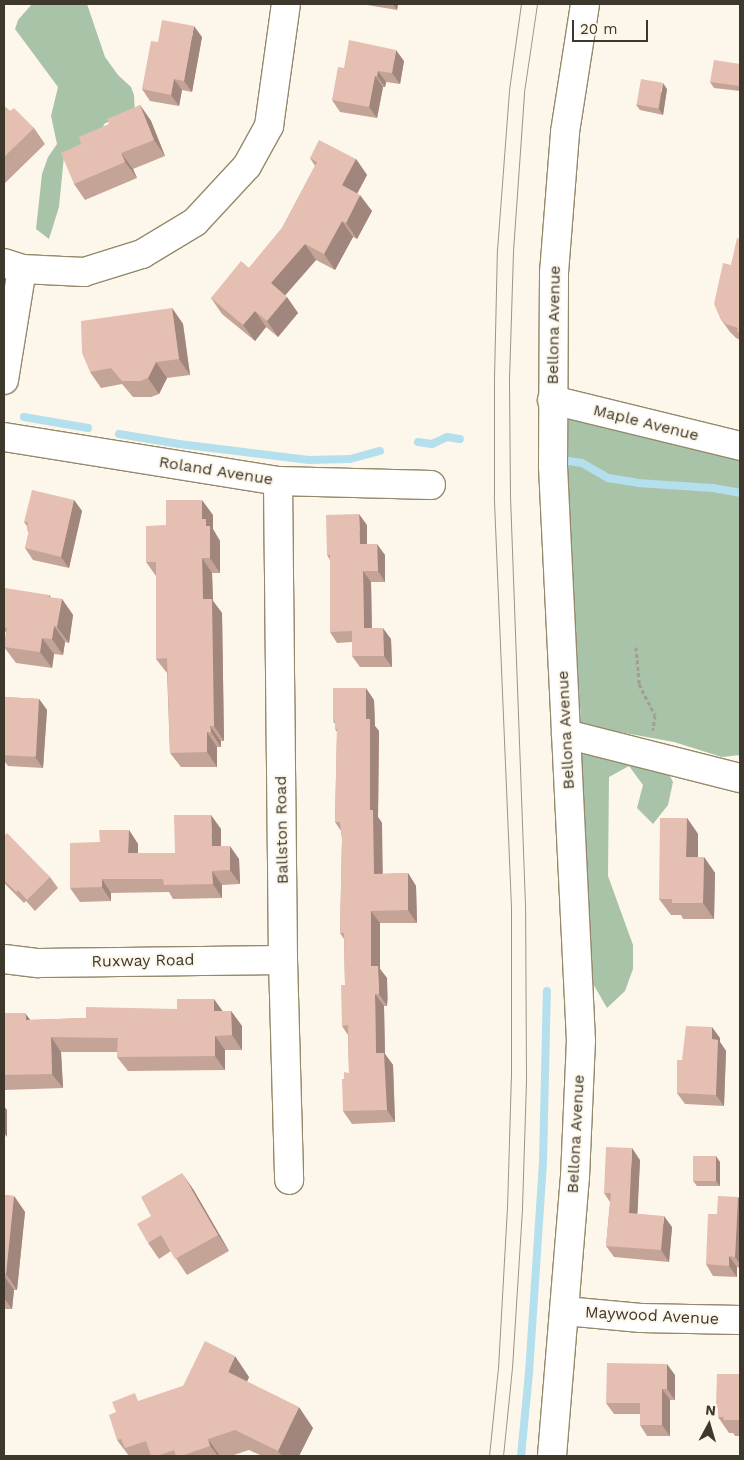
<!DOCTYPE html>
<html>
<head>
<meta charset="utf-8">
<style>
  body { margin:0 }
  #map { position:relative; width:744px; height:1460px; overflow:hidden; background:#fdf7eb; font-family:"Work Sans",sans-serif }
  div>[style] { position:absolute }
  .forest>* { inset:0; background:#a8c3a8 }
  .stream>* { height:8px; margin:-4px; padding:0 4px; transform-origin:4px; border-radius:4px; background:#b4dfec }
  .path>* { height:3px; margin-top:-1.5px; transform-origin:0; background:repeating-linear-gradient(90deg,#a49e92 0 4px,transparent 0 6.5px) }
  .roads { filter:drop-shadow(1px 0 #95896b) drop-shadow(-1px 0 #95896b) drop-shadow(0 1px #95896b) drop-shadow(0 -1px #95896b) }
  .minor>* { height:28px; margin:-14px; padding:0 14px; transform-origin:14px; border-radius:14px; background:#fff }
  .tram>* { height:1px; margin:-0.5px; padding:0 0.5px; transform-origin:0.5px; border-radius:0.5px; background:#9b9589 }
  .wall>* { inset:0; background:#c5a498 }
  .shaded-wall>* { inset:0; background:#a0867c }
  .building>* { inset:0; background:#e5bfb1; transform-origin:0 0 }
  span { translate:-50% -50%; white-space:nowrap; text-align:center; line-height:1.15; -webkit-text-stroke:4px #fdf7eb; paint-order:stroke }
  .street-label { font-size:16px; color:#3d382b }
  .frame { position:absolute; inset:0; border:5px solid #3d382b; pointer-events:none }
  .north { position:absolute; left:684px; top:1400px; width:50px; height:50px; -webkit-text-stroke:4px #fdf7eb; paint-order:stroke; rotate:6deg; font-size:14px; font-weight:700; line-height:20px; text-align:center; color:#3d382b }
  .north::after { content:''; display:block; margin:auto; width:18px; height:22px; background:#3d382b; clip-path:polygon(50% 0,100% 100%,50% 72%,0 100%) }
  .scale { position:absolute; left:572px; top:20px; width:76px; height:22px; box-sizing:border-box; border:2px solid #3d382b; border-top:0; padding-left:6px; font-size:15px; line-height:18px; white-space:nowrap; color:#3d382b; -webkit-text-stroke:4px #fdf7eb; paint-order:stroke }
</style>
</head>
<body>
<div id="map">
  <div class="forest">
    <i style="clip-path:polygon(32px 4px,87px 4px,105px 57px,118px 75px,131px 87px,134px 95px,135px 115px,105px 123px,101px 130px,64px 156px,59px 207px,49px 239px,36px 229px,42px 174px,48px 157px,57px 144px,51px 116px,58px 87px,15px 29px,18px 20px)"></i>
    <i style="clip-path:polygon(564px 415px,740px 461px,740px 755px,722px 757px,674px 742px,581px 725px)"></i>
    <i style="clip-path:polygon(591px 747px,662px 761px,673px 782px,668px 805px,653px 824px,637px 808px,643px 785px,629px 766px,609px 777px,608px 876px,633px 945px,633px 969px,625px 991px,607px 1008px,588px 975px,571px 751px)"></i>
  </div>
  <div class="stream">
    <i style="left:24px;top:417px;width:65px;rotate:9.8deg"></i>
    <i style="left:119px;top:434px;width:61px;rotate:9.5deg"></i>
    <i style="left:179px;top:444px;width:131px;rotate:7deg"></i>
    <i style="left:309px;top:460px;width:41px;rotate:-1.4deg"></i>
    <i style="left:350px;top:459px;width:31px;rotate:-15deg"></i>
    <i style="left:418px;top:442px;width:14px;rotate:8deg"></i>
    <i style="left:432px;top:444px;width:17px;rotate:-25deg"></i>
    <i style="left:447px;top:437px;width:13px;rotate:9deg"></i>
    <i style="left:563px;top:460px;width:19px;rotate:9deg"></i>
    <i style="left:582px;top:463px;width:30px;rotate:30deg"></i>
    <i style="left:608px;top:478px;width:30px;rotate:9deg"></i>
    <i style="left:638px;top:483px;width:75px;rotate:3.8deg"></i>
    <i style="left:713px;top:488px;width:27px;rotate:10deg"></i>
    <i style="left:521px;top:1456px;width:83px;rotate:-84.5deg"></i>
    <i style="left:529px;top:1373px;width:211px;rotate:-86.2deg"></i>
    <i style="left:543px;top:1162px;width:171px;rotate:-88.7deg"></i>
  </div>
  <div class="path">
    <i style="left:636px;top:647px;width:37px;rotate:85deg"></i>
    <i style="left:639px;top:684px;width:35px;rotate:63deg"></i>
    <i style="left:655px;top:715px;width:15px;rotate:98deg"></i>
  </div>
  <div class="roads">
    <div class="minor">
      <i style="left:4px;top:263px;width:19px;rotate:18deg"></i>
      <i style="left:22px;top:269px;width:62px;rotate:2.8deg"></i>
      <i style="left:84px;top:272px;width:61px;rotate:-17.2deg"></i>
      <i style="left:142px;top:254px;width:62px;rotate:-31.1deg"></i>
      <i style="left:195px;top:222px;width:76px;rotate:-47.1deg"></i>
      <i style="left:247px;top:166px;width:46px;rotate:-61.2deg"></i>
      <i style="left:269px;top:126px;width:123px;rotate:-82.1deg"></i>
      <i style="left:4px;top:380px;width:112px;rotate:-80.8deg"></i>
      <i style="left:552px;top:400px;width:194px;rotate:13.7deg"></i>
      <i style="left:4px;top:437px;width:278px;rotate:9.1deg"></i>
      <i style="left:278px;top:481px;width:153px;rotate:1.5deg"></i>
      <i style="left:278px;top:481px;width:479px;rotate:89.4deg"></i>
      <i style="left:283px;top:960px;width:220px;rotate:88.4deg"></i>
      <i style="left:566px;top:734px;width:179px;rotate:14.2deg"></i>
      <i style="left:4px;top:959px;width:35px;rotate:7deg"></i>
      <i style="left:39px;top:963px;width:244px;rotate:-0.7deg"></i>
      <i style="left:565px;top:1311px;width:76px;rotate:5.3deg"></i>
      <i style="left:641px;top:1318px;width:99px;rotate:1.2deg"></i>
      <i style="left:552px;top:1456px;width:280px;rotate:-85.3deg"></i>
      <i style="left:575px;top:1177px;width:136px;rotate:-87.5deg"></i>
      <i style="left:581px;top:1041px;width:576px;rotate:-92.79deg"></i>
      <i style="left:553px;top:466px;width:193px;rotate:-89.7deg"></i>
      <i style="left:554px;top:273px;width:141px;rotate:-85.5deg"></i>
      <i style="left:565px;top:132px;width:130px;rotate:-81.1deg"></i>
    </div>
  </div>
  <div class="tram">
    <i style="left:489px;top:1456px;width:88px;rotate:-84.2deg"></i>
    <i style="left:498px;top:1368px;width:160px;rotate:-86.8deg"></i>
    <i style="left:507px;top:1208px;width:131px;rotate:-88.3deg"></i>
    <i style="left:511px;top:1077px;width:170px;rotate:-90deg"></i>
    <i style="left:511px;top:907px;width:411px;rotate:-92.4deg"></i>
    <i style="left:494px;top:496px;width:118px;rotate:-90deg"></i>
    <i style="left:494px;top:378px;width:128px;rotate:-88.7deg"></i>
    <i style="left:497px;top:250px;width:160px;rotate:-85.7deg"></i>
    <i style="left:509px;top:90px;width:87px;rotate:-82.1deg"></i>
    <i style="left:503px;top:1456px;width:88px;rotate:-84.2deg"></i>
    <i style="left:512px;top:1368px;width:160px;rotate:-86.4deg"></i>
    <i style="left:522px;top:1208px;width:130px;rotate:-88.2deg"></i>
    <i style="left:526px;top:1078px;width:173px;rotate:-90.3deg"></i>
    <i style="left:525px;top:905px;width:409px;rotate:-92.1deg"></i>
    <i style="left:510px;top:496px;width:117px;rotate:-90.5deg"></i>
    <i style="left:509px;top:379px;width:128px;rotate:-88.2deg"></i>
    <i style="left:513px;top:251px;width:159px;rotate:-86deg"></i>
    <i style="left:524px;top:92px;width:89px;rotate:-81.6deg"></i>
  </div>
  <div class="wall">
    <i style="clip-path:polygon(366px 4px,398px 4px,397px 10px,367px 5px)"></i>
    <i style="clip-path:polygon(202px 37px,192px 92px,182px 90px,179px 106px,150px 101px,142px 89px,158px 42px)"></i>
    <i style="clip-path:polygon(404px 61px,400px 84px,386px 82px,385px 87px,383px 87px,377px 118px,340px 112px,332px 100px,344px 68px)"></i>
    <i style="clip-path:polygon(740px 64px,740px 91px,714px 88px,710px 82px)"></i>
    <i style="clip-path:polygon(667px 89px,663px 115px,640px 110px,636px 105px)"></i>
    <i style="clip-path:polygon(140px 105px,151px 121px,165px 156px,133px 169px,137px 178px,85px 200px,74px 184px,81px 144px,109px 124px)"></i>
    <i style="clip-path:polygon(4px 106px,10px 111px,34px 128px,45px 144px,4px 184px)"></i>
    <i style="clip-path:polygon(310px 158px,356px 159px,367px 175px,357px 194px,372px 211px,357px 239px,353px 237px,335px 270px,316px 260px,285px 295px,298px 313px,278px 337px,266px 327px,255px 341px,222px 314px,211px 298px,249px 268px,282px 228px,315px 166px)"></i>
    <i style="clip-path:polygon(740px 239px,740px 340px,736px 338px,730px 332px,720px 318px,731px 265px)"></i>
    <i style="clip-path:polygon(172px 308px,183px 324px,190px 375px,167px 378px,159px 394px,151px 397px,133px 397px,122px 384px,101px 388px,90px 372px)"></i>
    <i style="clip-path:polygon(74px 500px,82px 511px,69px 568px,33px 560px,25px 548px,29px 533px,27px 529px,27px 526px,24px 522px)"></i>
    <i style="clip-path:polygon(213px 515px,213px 529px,220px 541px,220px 573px,212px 573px,213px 601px,222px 613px,224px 741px,221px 741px,221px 747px,217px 747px,217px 767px,181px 767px,170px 753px,167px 673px,156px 659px,156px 576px,146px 562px,166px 525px)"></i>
    <i style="clip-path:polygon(367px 525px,367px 544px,385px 555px,385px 582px,371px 582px,372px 628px,391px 639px,392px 667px,360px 667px,352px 656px,352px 642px,337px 643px,330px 632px,330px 560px,327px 555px)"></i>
    <i style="clip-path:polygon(4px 594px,49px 595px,51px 598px,62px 599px,73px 615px,69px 643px,65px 642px,63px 655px,54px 654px,52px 668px,16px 663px,4px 647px,6px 633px,4px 629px)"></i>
    <i style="clip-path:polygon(4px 697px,39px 699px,47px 710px,43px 768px,8px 766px,4px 761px)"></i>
    <i style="clip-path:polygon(374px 700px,375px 726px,379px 731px,378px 817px,382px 823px,382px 874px,408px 873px,416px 886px,417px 923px,380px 923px,380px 969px,387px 978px,388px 998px,387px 1006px,384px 1006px,385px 1054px,393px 1065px,395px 1122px,352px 1124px,343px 1111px,344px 1079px,349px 1073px,348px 1035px,342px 1026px,345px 985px,344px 939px,340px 933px,342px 839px,341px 831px,335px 822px,337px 732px,335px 729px,335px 724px,333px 721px)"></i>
    <i style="clip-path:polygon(687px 818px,698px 834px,698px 857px,704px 857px,715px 873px,714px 919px,683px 919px,681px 915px,671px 915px,659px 899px)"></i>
    <i style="clip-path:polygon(221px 829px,221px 846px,239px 859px,240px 884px,222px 885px,222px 898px,173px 899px,169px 892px,111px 893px,111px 901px,80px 902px,70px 888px,100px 842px,129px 830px,138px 844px,138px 853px,175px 853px)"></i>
    <i style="clip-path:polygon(4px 836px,50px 877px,58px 888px,35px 911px,26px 901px,24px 903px,4px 883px)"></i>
    <i style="clip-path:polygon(231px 1011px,242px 1026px,242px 1050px,225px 1050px,225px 1070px,128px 1071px,117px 1057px,118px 1052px,61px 1052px,63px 1088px,5px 1090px,4px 1089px,4px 1013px,30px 1020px,86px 1018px)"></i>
    <i style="clip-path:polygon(720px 1038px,720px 1042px,726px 1051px,724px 1106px,685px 1104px,677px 1093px,682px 1060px)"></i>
    <i style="clip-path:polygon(640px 1160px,637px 1214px,672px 1227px,669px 1262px,614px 1257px,606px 1246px,610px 1202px,604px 1193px)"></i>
    <i style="clip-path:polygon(720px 1162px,720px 1186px,697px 1186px,693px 1181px)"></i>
    <i style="clip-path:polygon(193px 1189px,229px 1251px,187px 1275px,171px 1251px,159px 1259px,148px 1243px)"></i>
    <i style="clip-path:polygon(4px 1195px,14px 1196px,25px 1212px,17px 1290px,14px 1290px,12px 1309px,4px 1309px)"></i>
    <i style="clip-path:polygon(738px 1197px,740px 1200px,740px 1268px,737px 1267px,737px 1277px,713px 1276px,706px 1264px,717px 1214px)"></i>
    <i style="clip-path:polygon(740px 1352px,740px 1436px,735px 1436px,733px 1433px,729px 1433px,718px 1417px,718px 1408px,716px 1405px,740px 1374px)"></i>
    <i style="clip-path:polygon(675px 1375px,675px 1400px,670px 1400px,670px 1436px,647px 1436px,640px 1425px,640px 1414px,614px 1414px,606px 1403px)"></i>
    <i style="clip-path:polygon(249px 1377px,247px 1382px,313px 1428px,299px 1456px,262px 1456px,249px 1450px,231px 1456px,129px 1456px,117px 1440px,140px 1401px,183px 1386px)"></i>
  </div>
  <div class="shaded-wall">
    <i style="clip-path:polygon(393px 4px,398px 4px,397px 10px)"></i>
    <i style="clip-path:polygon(194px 26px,202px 37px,192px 92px,184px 81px)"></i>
    <i style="clip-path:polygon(396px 50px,404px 61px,400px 84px,392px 73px)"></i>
    <i style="clip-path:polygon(378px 71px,386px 82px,385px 87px,377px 76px)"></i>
    <i style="clip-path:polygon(375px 76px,383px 87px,377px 118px,369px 107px)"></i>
    <i style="clip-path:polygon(174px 79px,182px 90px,179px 106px,171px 95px)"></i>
    <i style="clip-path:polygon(663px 83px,667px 89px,663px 115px,659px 109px)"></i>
    <i style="clip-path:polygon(140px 105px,151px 121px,165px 156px,154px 140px)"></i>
    <i style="clip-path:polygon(121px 153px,133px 169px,137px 178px,125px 162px)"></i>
    <i style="clip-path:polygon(356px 159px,367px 175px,353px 201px,342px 185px)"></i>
    <i style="clip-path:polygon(360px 195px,372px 211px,357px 239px,346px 223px)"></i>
    <i style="clip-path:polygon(342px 221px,353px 237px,335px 270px,324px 254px)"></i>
    <i style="clip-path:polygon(305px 244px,316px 260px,282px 299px,271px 283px)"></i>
    <i style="clip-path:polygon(287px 297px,298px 313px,278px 337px,267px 321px)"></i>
    <i style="clip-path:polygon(172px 308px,183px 324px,190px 375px,179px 359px)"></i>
    <i style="clip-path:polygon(255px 311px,266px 327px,255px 341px,243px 325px)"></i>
    <i style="clip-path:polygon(156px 362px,167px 378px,159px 394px,148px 378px)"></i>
    <i style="clip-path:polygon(74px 500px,82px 511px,69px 568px,61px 557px)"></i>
    <i style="clip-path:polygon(202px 500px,213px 515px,213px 529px,220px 541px,220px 573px,210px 558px,202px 519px)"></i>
    <i style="clip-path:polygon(359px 514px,367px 525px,367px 555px,360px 544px)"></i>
    <i style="clip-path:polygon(377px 544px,385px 555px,385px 582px,378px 571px)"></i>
    <i style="clip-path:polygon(202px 558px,212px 573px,213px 601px,222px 613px,224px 741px,214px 726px,203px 599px)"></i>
    <i style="clip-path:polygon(363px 571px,371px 582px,372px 639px,364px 628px)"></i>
    <i style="clip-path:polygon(49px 595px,60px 610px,62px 599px,73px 615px,69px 643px,57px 627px,49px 597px)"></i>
    <i style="clip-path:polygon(54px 626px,65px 642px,63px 655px,52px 639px)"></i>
    <i style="clip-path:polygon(383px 628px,391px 639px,392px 667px,384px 656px)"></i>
    <i style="clip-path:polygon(42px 638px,54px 654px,52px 668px,40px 652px)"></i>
    <i style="clip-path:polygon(366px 688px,374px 700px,375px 726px,379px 731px,378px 817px,382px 823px,383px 887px,374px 874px,370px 810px,366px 719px)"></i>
    <i style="clip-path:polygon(39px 699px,47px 710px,43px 768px,35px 757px)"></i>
    <i style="clip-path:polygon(210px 726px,221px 741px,221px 747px,211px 732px)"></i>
    <i style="clip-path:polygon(207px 732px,217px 747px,217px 767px,207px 752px)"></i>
    <i style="clip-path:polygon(211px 815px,221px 829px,221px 860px,212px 846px)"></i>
    <i style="clip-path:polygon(687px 818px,698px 834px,698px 873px,686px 857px)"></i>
    <i style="clip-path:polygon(129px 830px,138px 844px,138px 867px,128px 853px)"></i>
    <i style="clip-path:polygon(230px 846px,239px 859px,240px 884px,230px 870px)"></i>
    <i style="clip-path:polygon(704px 857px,715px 873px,714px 919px,703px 903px)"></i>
    <i style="clip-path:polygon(212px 871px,222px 885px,222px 898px,213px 884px)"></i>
    <i style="clip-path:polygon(408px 873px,416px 886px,417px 923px,408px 910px)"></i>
    <i style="clip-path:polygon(102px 879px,111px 893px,111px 901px,102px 887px)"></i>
    <i style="clip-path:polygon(371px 911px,380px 923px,380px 969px,387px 978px,387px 1006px,379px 994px,371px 966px)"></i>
    <i style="clip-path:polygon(375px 994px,384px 1006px,385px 1054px,393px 1065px,395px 1122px,387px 1110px,376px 1053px)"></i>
    <i style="clip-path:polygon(214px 999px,224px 1013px,214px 1011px)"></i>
    <i style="clip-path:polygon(231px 1011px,242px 1026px,242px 1050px,232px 1035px)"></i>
    <i style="clip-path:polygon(25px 1013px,36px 1027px,26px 1020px)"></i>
    <i style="clip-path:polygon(712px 1027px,720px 1038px,720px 1042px,726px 1051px,724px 1106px,716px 1095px,712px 1039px)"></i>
    <i style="clip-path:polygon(215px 1036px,225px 1050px,225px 1070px,215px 1056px)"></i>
    <i style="clip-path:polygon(51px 1037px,61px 1052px,63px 1088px,52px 1074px)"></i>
    <i style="clip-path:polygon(4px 1106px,7px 1110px,7px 1137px,4px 1133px)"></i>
    <i style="clip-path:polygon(632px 1148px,640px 1160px,637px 1224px,629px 1213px)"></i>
    <i style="clip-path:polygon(716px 1156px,720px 1162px,720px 1186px,716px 1181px)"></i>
    <i style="clip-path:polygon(182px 1173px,193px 1189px,229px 1251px,218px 1235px)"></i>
    <i style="clip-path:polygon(14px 1196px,25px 1212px,17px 1290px,6px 1274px)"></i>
    <i style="clip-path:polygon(738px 1197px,740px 1200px,740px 1264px,735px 1257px)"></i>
    <i style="clip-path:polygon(664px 1216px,672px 1227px,669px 1262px,661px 1250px)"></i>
    <i style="clip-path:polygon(729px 1256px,737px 1267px,737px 1277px,729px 1266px)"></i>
    <i style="clip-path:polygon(4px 1276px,14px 1290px,12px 1309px,4px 1298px)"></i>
    <i style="clip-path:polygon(235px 1356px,249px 1377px,242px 1392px,228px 1372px)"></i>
    <i style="clip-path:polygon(667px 1364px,675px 1375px,675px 1400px,667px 1389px)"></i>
    <i style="clip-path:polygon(662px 1389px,670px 1400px,670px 1436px,662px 1425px)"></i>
    <i style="clip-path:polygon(299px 1407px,313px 1428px,299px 1456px,282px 1456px,278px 1451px)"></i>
    <i style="clip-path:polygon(208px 1439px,220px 1456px,218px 1456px,210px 1446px)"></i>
  </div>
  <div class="building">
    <i style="clip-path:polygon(162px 20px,194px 26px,184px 81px,174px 79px,171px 95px,142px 89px,151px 41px,158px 42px)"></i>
    <i style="clip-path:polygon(349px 40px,396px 50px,392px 73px,378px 71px,377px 76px,375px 76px,369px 107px,332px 100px,338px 67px,344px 68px)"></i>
    <i style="clip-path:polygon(714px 60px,740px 64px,740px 86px,710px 82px)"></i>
    <i style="left:641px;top:79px;width:22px;height:26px;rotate:10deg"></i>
    <i style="clip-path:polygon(140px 105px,154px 140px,121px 153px,125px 162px,74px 184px,61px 153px,81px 144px,79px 137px,109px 124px,107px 119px)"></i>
    <i style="clip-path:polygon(4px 106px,10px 111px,14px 108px,34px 128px,4px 157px)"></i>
    <i style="clip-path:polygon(319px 140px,356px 159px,342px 185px,360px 195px,346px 223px,342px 221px,324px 254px,305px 244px,271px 283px,287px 297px,267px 321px,255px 311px,243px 325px,211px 298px,241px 261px,249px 268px,282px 228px,317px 162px,310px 158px)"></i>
    <i style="clip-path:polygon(737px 238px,740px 239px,740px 332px,737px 332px,738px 328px,726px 324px,720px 318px,714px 304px,723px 263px,731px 265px)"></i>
    <i style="clip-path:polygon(172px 308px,179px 359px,156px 362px,148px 378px,140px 381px,122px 381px,111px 368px,90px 372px,82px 353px,81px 321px)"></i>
    <i style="clip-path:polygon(32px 490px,74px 500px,61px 557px,25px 548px,29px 530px,27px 529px,28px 522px,24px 522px)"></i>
    <i style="clip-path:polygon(166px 500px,202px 500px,202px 519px,206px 519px,206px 526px,210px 526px,210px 558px,202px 558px,203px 599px,212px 599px,214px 726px,210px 726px,211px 732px,207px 732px,207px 752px,170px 753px,167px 658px,156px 659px,156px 562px,146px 562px,146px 526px,166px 525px)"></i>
    <i style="clip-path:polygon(359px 514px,360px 544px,377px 544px,378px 571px,363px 571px,364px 628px,383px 628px,384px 656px,352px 656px,352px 631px,330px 632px,330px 555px,327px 555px,326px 515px)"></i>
    <i style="clip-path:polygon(5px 588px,49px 595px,49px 597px,62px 599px,57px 627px,54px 626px,52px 639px,42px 638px,40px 652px,4px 647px,7px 628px,4px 628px,4px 594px)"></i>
    <i style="clip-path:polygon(333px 688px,366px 688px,366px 719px,370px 719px,370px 810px,373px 810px,374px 874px,408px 873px,408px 910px,371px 911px,371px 966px,378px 966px,379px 986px,379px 994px,375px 994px,376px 1053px,384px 1053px,387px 1110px,343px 1111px,342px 1079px,344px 1079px,344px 1072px,349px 1073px,348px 1025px,342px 1026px,341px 985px,345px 985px,344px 933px,340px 933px,342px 839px,340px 822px,335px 822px,337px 729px,335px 729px,335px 720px,333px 721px)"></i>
    <i style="left:4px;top:697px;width:35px;height:58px;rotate:3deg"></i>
    <i style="clip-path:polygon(174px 815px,211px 815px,212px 846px,230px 846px,230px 870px,212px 871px,213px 884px,164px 885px,163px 879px,102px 879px,102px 887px,70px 888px,70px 843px,100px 842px,99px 830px,129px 830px,128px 853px,175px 853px)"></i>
    <i style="clip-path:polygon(660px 818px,687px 818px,686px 857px,704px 857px,703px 903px,672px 903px,672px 899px,659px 899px)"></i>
    <i style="clip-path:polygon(7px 833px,50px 877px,27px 900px,18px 890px,16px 892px,4px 880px,4px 836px)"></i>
    <i style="clip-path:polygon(177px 999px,214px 999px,214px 1011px,231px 1011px,232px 1035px,215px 1036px,215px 1056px,117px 1057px,118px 1038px,51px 1037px,52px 1074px,4px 1075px,4px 1013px,25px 1013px,26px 1020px,86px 1018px,86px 1007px,177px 1009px)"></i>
    <i style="clip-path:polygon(686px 1026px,712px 1027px,712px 1039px,718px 1040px,716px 1095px,677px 1093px,677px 1060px,682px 1060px)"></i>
    <i style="clip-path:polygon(606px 1147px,632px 1148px,629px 1213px,664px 1216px,661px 1250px,606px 1246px,611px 1193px,604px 1193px)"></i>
    <i style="left:693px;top:1156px;width:23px;height:25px"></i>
    <i style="clip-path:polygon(182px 1173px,218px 1235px,175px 1259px,161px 1235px,148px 1243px,137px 1224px,151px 1216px,141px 1197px)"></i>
    <i style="clip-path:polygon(4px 1195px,14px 1196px,6px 1274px,4px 1274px)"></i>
    <i style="clip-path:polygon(718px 1196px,738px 1197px,735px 1257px,729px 1256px,729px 1266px,706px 1264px,708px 1214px,717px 1214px)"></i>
    <i style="clip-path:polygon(205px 1341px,235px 1356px,228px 1372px,299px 1407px,278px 1451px,235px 1430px,208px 1439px,210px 1446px,181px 1456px,176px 1456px,174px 1450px,157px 1456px,151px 1456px,146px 1441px,125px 1448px,121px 1439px,117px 1440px,109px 1415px,116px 1412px,112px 1402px,135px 1393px,138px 1401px,183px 1386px)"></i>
    <i style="clip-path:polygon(740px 1352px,740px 1420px,724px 1420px,723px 1417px,718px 1417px,718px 1405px,716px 1405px,717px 1374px,740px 1374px)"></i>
    <i style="clip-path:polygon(607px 1363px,667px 1364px,667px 1389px,662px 1389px,662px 1425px,640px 1425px,640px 1403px,606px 1403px)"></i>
  </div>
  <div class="street-label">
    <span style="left:554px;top:325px;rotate:-89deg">Bellona Avenue</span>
    <span style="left:646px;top:423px;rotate:14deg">Maple Avenue</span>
    <span style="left:216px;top:471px;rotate:9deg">Roland Avenue</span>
    <span style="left:566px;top:730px;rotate:-93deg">Bellona Avenue</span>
    <span style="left:282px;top:830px;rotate:-91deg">Ballston Road</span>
    <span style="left:143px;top:961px;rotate:-1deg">Ruxway Road</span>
    <span style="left:576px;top:1134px;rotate:-87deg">Bellona Avenue</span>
    <span style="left:652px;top:1316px;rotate:3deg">Maywood Avenue</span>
  </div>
  <div class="frame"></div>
  <div class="north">N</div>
  <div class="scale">20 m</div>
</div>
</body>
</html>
